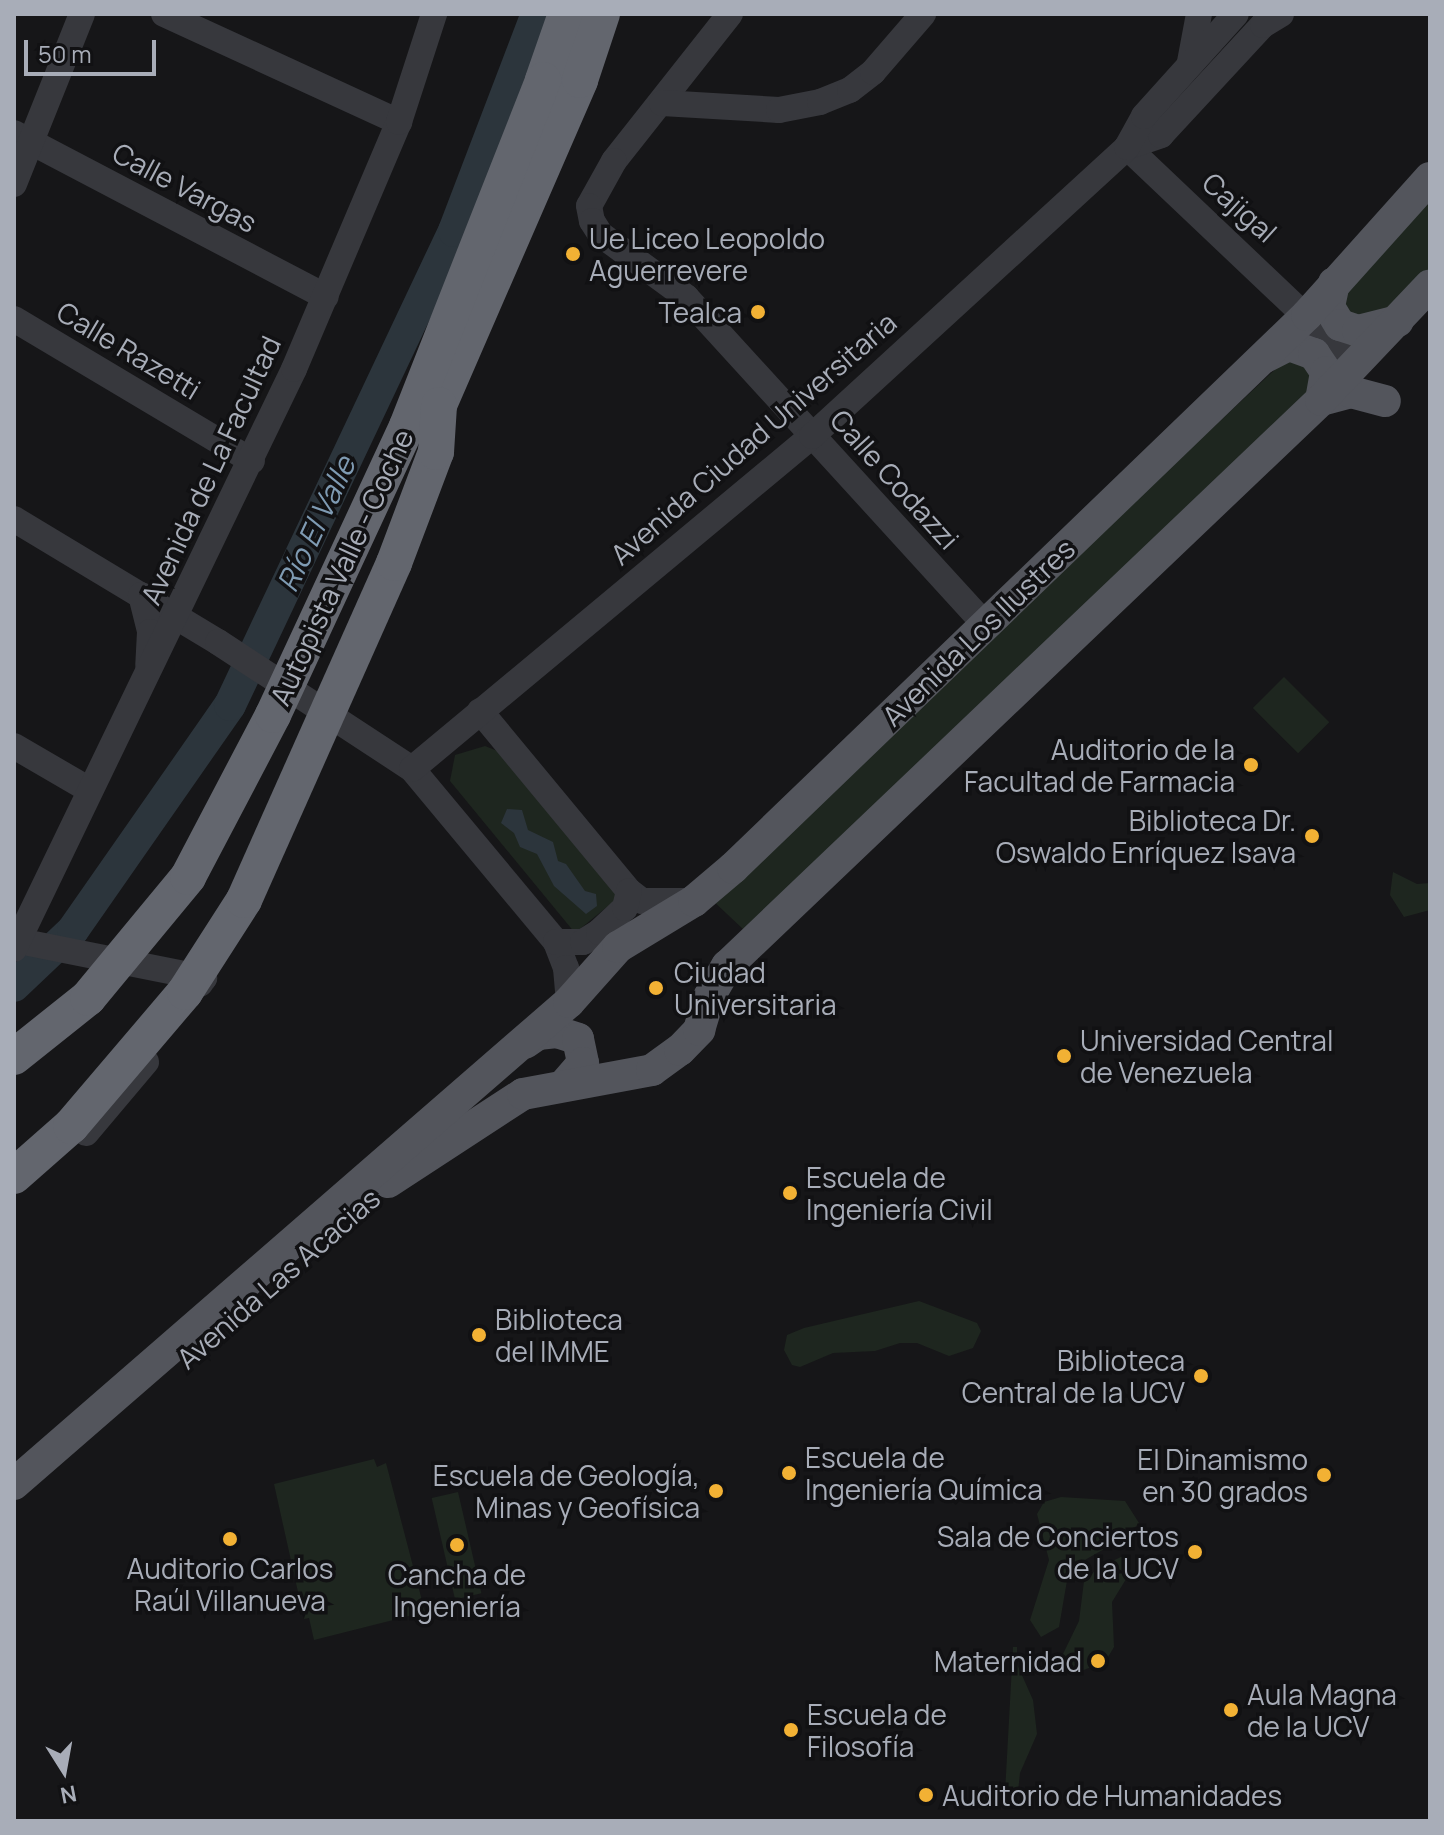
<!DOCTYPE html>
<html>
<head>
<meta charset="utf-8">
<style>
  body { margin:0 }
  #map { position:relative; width:1444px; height:1835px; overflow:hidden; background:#161618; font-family:Manrope,sans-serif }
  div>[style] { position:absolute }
  .green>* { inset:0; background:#1e261f; transform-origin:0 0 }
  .water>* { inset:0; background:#2c353c }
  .river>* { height:32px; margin:-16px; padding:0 16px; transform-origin:16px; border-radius:16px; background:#2c353c }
  .minor>* { height:26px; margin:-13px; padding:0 13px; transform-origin:13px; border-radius:13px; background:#37383d }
  .major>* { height:32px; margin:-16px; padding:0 16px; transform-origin:16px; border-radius:16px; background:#53555c }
  .highway>* { height:36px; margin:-18px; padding:0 18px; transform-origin:18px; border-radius:18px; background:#63666e }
  .highway-bridge>* { height:36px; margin:-18px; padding:0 18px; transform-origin:18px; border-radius:18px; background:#63666e }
  .dots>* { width:22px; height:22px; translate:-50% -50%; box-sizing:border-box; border:4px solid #111113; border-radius:50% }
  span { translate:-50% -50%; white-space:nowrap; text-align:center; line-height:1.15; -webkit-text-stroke:7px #111113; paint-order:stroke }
  .street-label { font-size:28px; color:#a8adb8 }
  .poi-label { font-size:28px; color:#a8adb8 }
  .left { translate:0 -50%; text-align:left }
  .right { translate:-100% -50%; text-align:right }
  .water-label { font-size:30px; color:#7f9bb3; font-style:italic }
  .frame { position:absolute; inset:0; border:16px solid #a8adb8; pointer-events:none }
  .north { position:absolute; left:24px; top:1731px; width:80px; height:80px; -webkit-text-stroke:6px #111113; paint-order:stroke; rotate:169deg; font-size:22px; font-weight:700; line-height:32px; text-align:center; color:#a8adb8 }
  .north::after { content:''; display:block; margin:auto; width:28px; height:36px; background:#a8adb8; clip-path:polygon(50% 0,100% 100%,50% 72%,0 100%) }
  .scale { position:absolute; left:24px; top:40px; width:132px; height:36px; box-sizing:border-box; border:4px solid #a8adb8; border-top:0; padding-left:10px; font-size:24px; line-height:28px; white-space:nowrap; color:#a8adb8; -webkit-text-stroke:6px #111113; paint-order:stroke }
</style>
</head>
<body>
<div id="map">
  <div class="green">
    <i style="clip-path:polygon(1430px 179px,1430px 285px,1371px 330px,1330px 298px)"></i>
    <i style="clip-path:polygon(1298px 348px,1326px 374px,744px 930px,710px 898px)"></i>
    <i style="left:1284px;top:677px;width:64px;height:44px;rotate:45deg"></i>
    <i style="clip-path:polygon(485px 746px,500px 752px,619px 897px,575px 933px,450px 781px,455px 755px)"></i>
    <i style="clip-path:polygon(1393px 872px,1417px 884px,1430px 883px,1430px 910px,1404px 917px,1390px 895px)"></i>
    <i style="clip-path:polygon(919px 1301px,977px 1323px,981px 1331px,973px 1348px,949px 1356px,917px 1343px,900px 1343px,875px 1351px,833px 1353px,800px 1367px,792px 1365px,784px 1350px,787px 1335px,804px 1328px)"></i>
    <i style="clip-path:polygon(374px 1459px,377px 1467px,386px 1463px,425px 1612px,314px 1640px,309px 1618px,304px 1619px,274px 1484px)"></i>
    <i style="left:458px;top:1492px;width:104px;height:27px;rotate:77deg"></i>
    <i style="clip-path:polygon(1061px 1497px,1125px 1501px,1139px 1523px,1127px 1536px,1069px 1569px,1059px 1627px,1041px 1637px,1030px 1620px,1049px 1560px,1037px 1514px,1044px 1502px)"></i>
    <i style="clip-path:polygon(1123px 1556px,1131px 1571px,1112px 1602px,1114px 1647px,1105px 1662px,1073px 1674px,1062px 1656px,1079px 1621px,1084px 1581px,1098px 1568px)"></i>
    <i style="clip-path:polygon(1013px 1647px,1017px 1647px,1017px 1664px,1033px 1700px,1037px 1734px,1020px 1773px,1018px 1792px,1011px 1797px,1005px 1793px)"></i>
  </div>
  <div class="water">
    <i style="clip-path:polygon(507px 809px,522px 810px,528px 830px,553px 842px,558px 861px,566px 864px,585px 891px,596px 894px,597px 906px,586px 914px,554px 886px,537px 854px,520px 847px,514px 833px,501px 823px)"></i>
  </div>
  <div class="river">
    <i style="left:14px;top:986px;width:81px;rotate:-43.5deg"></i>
    <i style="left:73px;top:930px;width:274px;rotate:-55.1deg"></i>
    <i style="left:230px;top:705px;width:524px;rotate:-64.71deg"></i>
    <i style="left:454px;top:231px;width:232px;rotate:-69.1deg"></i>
  </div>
  <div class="minor">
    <i style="left:164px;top:14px;width:259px;rotate:24.7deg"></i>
    <i style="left:730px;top:14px;width:187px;rotate:128.3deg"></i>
    <i style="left:614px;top:161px;width:51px;rotate:119.1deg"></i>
    <i style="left:589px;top:206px;width:15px;rotate:79deg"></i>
    <i style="left:592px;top:221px;width:15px;rotate:58deg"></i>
    <i style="left:600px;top:234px;width:107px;rotate:36.2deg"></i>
    <i style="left:686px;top:297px;width:444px;rotate:47.6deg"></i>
    <i style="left:1190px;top:62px;width:49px;rotate:-79.4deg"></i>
    <i style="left:662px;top:103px;width:117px;rotate:3.4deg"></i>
    <i style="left:779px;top:110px;width:42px;rotate:-11deg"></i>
    <i style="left:820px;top:102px;width:32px;rotate:-22deg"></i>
    <i style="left:850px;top:90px;width:29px;rotate:-38deg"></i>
    <i style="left:873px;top:72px;width:77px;rotate:-49.2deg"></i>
    <i style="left:14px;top:133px;width:352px;rotate:27.7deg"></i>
    <i style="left:1127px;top:147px;width:315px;rotate:43.5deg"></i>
    <i style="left:1127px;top:147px;width:36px;rotate:-19deg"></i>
    <i style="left:1161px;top:135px;width:150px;rotate:-47.2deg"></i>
    <i style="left:1263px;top:25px;width:21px;rotate:-31deg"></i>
    <i style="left:14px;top:184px;width:183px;rotate:-68.2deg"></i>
    <i style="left:14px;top:319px;width:277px;rotate:30.8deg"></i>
    <i style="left:14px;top:519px;width:238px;rotate:31.1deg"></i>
    <i style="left:218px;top:642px;width:232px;rotate:33.2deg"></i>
    <i style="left:412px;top:769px;width:225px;rotate:50.2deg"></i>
    <i style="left:556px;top:942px;width:28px;rotate:69deg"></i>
    <i style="left:566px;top:968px;width:34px;rotate:85deg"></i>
    <i style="left:141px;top:595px;width:38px;rotate:76deg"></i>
    <i style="left:150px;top:632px;width:33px;rotate:93deg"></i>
    <i style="left:480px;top:711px;width:234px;rotate:50.4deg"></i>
    <i style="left:629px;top:891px;width:16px;rotate:38deg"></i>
    <i style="left:642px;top:901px;width:52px"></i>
    <i style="left:14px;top:746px;width:86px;rotate:30.2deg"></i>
    <i style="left:412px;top:769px;width:520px;rotate:-39.78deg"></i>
    <i style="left:812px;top:436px;width:427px;rotate:-42.5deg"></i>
    <i style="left:1127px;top:147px;width:35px;rotate:-61deg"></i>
    <i style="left:1144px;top:116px;width:137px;rotate:-48deg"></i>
    <i style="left:14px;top:940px;width:194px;rotate:11.3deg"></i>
    <i style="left:204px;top:978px;width:7px;rotate:124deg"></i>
    <i style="left:556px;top:942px;width:27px"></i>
    <i style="left:583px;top:942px;width:19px;rotate:-32deg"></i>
    <i style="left:599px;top:932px;width:35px;rotate:-43deg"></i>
    <i style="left:625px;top:908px;width:17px;rotate:-77deg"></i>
    <i style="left:14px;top:949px;width:644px;rotate:-64.23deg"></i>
    <i style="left:294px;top:369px;width:268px;rotate:-67deg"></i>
    <i style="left:399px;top:122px;width:114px;rotate:-72deg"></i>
    <i style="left:86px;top:1133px;width:93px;rotate:-49.8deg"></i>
  </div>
  <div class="major">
    <i style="left:1334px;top:283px;width:25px;rotate:102deg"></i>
    <i style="left:1329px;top:307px;width:21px;rotate:59deg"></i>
    <i style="left:1340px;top:325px;width:19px;rotate:18deg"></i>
    <i style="left:1358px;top:331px;width:41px;rotate:-14deg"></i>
    <i style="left:1265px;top:357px;width:27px;rotate:-27deg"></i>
    <i style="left:1289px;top:345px;width:27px;rotate:20deg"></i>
    <i style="left:1314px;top:354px;width:22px;rotate:56deg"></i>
    <i style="left:1326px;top:372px;width:28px;rotate:100deg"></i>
    <i style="left:1321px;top:400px;width:31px;rotate:-15deg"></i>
    <i style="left:1351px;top:392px;width:35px;rotate:15deg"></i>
    <i style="left:525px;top:1043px;width:16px;rotate:-35deg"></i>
    <i style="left:538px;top:1034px;width:19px;rotate:-6deg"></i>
    <i style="left:557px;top:1032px;width:22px;rotate:18deg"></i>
    <i style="left:578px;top:1039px;width:25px;rotate:78deg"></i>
    <i style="left:583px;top:1063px;width:29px;rotate:131deg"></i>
    <i style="left:388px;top:1182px;width:161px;rotate:-33.1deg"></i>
    <i style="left:523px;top:1094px;width:131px;rotate:-10.5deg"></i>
    <i style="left:652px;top:1070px;width:34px;rotate:-36deg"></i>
    <i style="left:680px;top:1050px;width:28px;rotate:-46deg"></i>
    <i style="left:699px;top:1030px;width:34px;rotate:-73deg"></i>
    <i style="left:709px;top:997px;width:36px;rotate:-60deg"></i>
    <i style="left:727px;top:966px;width:820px;rotate:-43.62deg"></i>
    <i style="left:1321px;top:400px;width:158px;rotate:-46.5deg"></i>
    <i style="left:14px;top:1484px;width:735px;rotate:-40.97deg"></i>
    <i style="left:569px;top:1002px;width:74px;rotate:-48.3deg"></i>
    <i style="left:618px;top:947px;width:89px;rotate:-31.2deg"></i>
    <i style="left:694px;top:901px;width:51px;rotate:-40.2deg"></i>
    <i style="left:733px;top:868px;width:797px;rotate:-43.93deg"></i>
    <i style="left:1307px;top:315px;width:184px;rotate:-48.1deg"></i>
  </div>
  <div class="highway">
    <i style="left:543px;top:80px;width:70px;rotate:-70.8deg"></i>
    <i style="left:439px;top:405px;width:354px;rotate:-66.5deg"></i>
    <i style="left:580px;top:80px;width:70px;rotate:-71.6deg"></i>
    <i style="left:14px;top:1057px;width:95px;rotate:-38.6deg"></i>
  </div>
  <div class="highway-bridge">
    <i style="left:88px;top:998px;width:157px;rotate:-50.4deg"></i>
    <i style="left:188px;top:877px;width:183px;rotate:-62.3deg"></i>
    <i style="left:273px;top:715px;width:319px;rotate:-65.1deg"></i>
    <i style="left:407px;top:426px;width:372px;rotate:-68.5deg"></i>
    <i style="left:14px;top:1176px;width:76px;rotate:-41.3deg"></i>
    <i style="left:71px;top:1126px;width:176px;rotate:-49.6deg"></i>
    <i style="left:185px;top:992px;width:109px;rotate:-57.3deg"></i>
    <i style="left:244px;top:900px;width:369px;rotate:-66deg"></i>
    <i style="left:394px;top:563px;width:119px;rotate:-69.3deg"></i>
    <i style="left:436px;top:452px;width:47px;rotate:-86.3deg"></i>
  </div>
  <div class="dots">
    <i style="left:573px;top:254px;background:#f2b134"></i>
    <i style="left:758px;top:312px;background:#f2b134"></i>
    <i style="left:1251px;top:765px;background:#f2b134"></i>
    <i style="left:1312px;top:836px;background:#f2b134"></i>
    <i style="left:656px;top:988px;background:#f2b134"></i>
    <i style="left:1064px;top:1056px;background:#f2b134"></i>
    <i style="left:790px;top:1193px;background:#f2b134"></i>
    <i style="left:479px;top:1335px;background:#f2b134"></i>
    <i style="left:1201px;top:1376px;background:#f2b134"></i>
    <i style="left:789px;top:1473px;background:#f2b134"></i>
    <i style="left:1324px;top:1475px;background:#f2b134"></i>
    <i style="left:716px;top:1491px;background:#f2b134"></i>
    <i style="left:230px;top:1539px;background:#f2b134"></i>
    <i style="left:457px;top:1545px;background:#f2b134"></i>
    <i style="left:1195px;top:1552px;background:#f2b134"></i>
    <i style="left:1098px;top:1661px;background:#f2b134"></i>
    <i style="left:1231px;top:1710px;background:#f2b134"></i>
    <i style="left:791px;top:1730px;background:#f2b134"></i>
    <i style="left:926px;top:1795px;background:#f2b134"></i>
  </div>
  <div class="street-label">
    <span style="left:185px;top:187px;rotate:28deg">Calle Vargas</span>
    <span style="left:1240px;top:207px;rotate:42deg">Cajigal</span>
    <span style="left:129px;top:350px;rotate:31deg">Calle Razetti</span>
    <span style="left:753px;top:438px;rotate:-41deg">Avenida Ciudad Universitaria</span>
    <span style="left:210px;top:470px;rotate:-65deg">Avenida de La Facultad</span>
    <span style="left:895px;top:479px;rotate:48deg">Calle Codazzi</span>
    <span style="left:341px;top:567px;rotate:-65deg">Autopista Valle - Coche</span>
    <span style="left:978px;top:632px;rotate:-44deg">Avenida Los Ilustres</span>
    <span style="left:278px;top:1278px;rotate:-41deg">Avenida Las Acacias</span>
  </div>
  <div class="poi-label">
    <span class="left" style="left:589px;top:254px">Ue Liceo Leopoldo<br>Aguerrevere</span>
    <span class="right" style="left:742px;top:312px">Tealca</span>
    <span class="right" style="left:1235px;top:765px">Auditorio de la<br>Facultad de Farmacia</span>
    <span class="right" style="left:1296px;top:836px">Biblioteca Dr.<br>Oswaldo Enríquez Isava</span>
    <span class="left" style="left:674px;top:988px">Ciudad<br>Universitaria</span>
    <span class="left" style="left:1080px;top:1056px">Universidad Central<br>de Venezuela</span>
    <span class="left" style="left:806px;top:1193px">Escuela de<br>Ingeniería Civil</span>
    <span class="left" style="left:495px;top:1335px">Biblioteca<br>del IMME</span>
    <span class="right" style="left:1185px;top:1376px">Biblioteca<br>Central de la UCV</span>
    <span class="left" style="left:805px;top:1473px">Escuela de<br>Ingeniería Química</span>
    <span class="right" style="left:1308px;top:1475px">El Dinamismo<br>en 30 grados</span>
    <span class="right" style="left:700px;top:1491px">Escuela de Geología,<br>Minas y Geofísica</span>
    <span class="right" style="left:1179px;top:1552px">Sala de Conciertos<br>de la UCV</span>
    <span style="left:230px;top:1584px">Auditorio Carlos<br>Raúl Villanueva</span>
    <span style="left:457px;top:1590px">Cancha de<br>Ingeniería</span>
    <span class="right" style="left:1082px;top:1661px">Maternidad</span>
    <span class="left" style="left:1247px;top:1710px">Aula Magna<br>de la UCV</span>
    <span class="left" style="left:807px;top:1730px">Escuela de<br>Filosofía</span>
    <span class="left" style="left:942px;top:1795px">Auditorio de Humanidades</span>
  </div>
  <div class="water-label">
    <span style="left:316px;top:524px;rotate:-65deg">Río El Valle</span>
  </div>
  <div class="frame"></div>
  <div class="north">N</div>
  <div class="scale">50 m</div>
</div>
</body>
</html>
